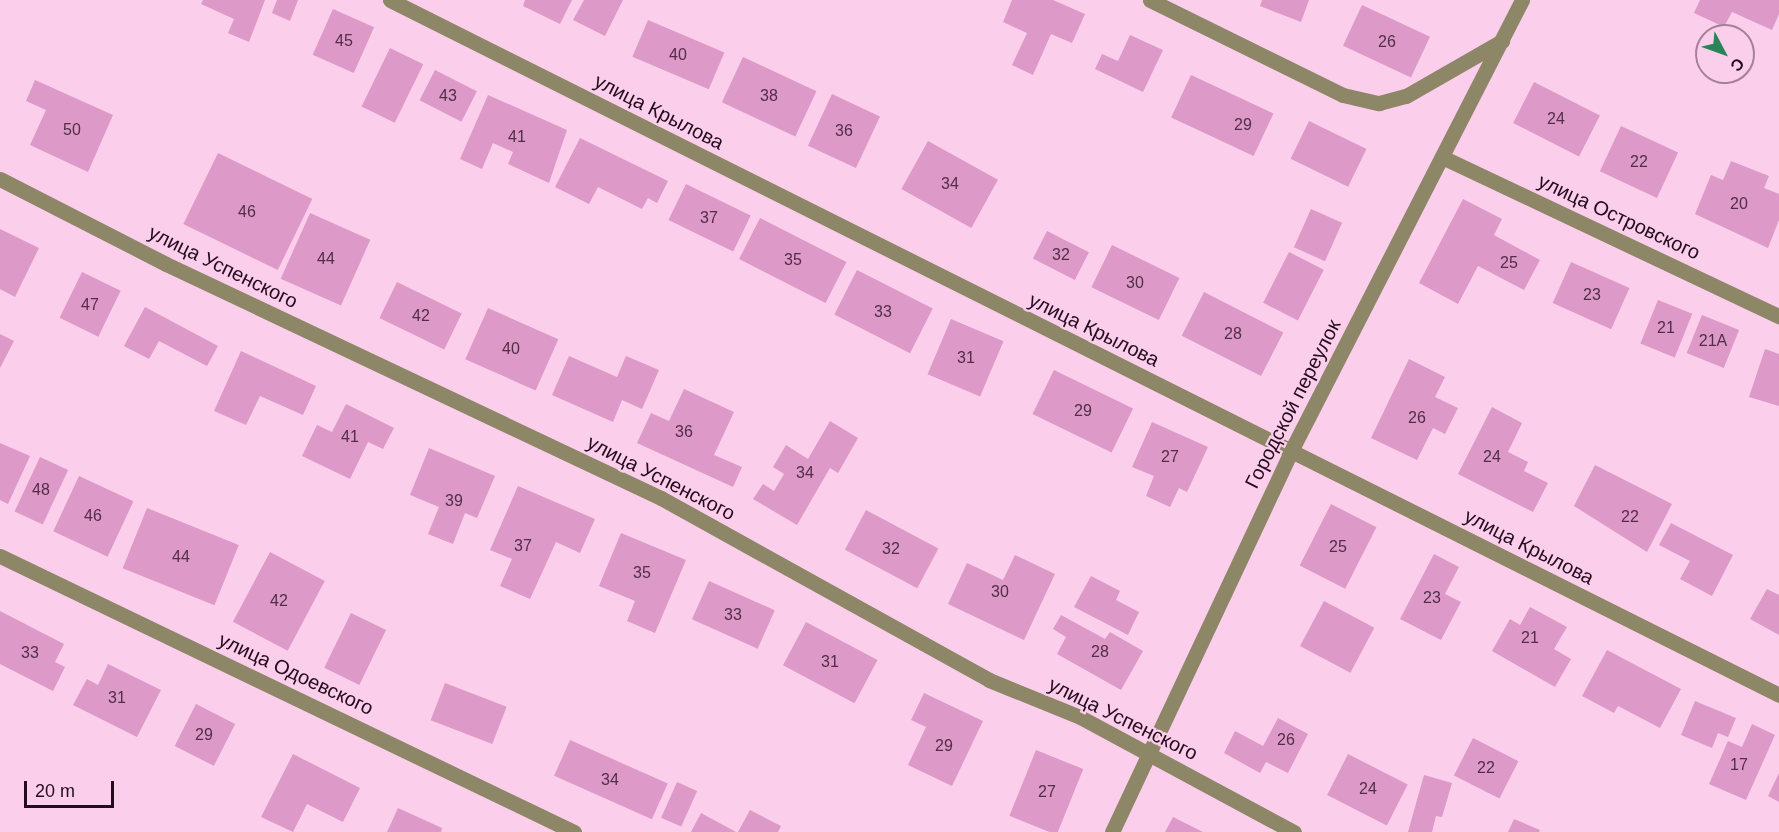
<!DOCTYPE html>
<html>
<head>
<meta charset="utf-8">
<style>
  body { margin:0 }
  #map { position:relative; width:1779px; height:832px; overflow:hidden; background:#fbcfec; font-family:Arial,sans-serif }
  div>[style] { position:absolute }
  .building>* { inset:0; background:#dd99c7; transform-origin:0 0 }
  .minor>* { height:15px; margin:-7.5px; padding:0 7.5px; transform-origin:7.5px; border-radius:7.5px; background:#8d8768 }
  span { translate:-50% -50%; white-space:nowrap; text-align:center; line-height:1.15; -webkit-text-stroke:4.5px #fbcfec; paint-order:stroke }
  .number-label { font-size:16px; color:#522e48 }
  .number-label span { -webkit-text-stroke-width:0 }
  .street-label { font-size:20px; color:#240b1d }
  .north { position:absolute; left:1695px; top:24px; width:60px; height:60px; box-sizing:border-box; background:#fbcfec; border:2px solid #a58199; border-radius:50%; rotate:131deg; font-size:16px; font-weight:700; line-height:24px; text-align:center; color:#240b1d }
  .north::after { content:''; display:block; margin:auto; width:21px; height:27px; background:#29845a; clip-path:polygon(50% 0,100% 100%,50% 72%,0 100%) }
  .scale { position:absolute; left:24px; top:781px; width:90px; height:27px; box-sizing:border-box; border:3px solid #240b1d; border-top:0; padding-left:8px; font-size:18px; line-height:21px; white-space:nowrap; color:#240b1d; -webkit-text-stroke:4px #fbcfec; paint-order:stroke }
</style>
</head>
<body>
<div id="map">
  <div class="building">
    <i style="clip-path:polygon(203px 0,265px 0,249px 42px,228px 33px,234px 19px,201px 4px)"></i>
    <i style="clip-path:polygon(277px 0,298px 0,290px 21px,272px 13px)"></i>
    <i style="clip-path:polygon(525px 0,572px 0,560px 24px,523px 6px)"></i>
    <i style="clip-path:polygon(584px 0,623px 0,605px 36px,573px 20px)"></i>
    <i style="clip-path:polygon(1012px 0,1053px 0,1085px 14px,1072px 43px,1051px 34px,1033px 75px,1012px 65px,1027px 33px,1003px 22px)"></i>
    <i style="clip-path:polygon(1262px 0,1309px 0,1301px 22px,1260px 6px)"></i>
    <i style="clip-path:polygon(1700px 0,1779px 0,1779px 14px,1772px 30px,1732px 12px,1724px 27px,1694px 13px)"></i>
    <i style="left:1362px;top:5px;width:75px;height:45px;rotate:25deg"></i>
    <i style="left:333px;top:9px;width:45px;height:50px;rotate:24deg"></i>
    <i style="left:648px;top:20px;width:83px;height:40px;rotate:23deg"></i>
    <i style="clip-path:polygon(1130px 35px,1163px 50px,1143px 92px,1095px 69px,1102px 54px,1118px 61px)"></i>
    <i style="left:390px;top:48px;width:37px;height:65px;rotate:26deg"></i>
    <i style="left:743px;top:57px;width:81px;height:50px;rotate:25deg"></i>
    <i style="left:435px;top:70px;width:47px;height:34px;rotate:27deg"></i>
    <i style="left:1191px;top:75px;width:91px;height:47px;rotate:25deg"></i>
    <i style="clip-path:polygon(35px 80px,113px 115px,88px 172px,30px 145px,46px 110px,26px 101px)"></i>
    <i style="left:1534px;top:82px;width:74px;height:46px;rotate:27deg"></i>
    <i style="left:832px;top:94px;width:53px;height:57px;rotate:25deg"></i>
    <i style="clip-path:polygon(488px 95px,567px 130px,549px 183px,508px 164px,513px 152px,493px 143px,482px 169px,460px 159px)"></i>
    <i style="left:1309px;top:121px;width:64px;height:42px;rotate:26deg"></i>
    <i style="left:1621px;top:126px;width:63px;height:50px;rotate:25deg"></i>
    <i style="clip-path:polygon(580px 138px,668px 181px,657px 203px,648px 198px,642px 209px,598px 187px,589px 204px,555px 187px)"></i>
    <i style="left:928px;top:141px;width:80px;height:55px;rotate:29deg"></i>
    <i style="left:218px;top:153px;width:105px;height:79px;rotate:26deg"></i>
    <i style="clip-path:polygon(1731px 161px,1769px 176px,1764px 188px,1779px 194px,1779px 220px,1768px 248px,1695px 214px,1711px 175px,1723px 180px)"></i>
    <i style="left:686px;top:184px;width:72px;height:40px;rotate:26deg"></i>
    <i style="clip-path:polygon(1463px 199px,1502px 219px,1494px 235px,1540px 260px,1524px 290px,1478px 266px,1458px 304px,1419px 283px)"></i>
    <i style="left:1311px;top:209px;width:34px;height:42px;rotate:24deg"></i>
    <i style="left:310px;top:213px;width:66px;height:72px;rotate:24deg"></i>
    <i style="left:760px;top:218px;width:97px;height:46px;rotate:27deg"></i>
    <i style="clip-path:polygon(0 229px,39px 248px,15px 297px,0 289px)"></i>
    <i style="left:1047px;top:231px;width:47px;height:31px;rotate:27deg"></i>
    <i style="left:1112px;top:245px;width:75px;height:47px;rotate:26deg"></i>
    <i style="left:1289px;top:252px;width:39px;height:57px;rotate:27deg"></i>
    <i style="left:1571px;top:262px;width:64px;height:45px;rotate:24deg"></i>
    <i style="left:857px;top:270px;width:85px;height:50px;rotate:27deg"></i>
    <i style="left:82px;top:272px;width:43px;height:51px;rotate:26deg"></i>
    <i style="left:397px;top:282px;width:72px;height:40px;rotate:26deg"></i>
    <i style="left:1204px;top:292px;width:89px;height:49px;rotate:27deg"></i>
    <i style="left:1658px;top:300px;width:37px;height:47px;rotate:22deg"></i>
    <i style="clip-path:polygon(145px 307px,218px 346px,207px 366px,159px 341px,149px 359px,124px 346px)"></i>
    <i style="left:488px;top:308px;width:77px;height:56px;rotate:24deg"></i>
    <i style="left:1702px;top:315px;width:40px;height:41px;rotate:22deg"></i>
    <i style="left:951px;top:319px;width:57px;height:60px;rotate:23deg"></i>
    <i style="clip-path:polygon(0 334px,14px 341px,0 368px)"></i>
    <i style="clip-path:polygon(1765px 349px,1779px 354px,1779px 406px,1749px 397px)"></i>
    <i style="clip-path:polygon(241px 351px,316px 386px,303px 415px,260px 396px,246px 425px,214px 411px)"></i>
    <i style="clip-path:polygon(569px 356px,617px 377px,626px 356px,659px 370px,642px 409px,622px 400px,613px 422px,552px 395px)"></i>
    <i style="clip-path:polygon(1409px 359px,1445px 377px,1435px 397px,1458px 408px,1445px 434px,1433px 428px,1417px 460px,1371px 438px)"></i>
    <i style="left:1054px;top:370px;width:88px;height:49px;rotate:26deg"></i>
    <i style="clip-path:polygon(684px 389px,734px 412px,714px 455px,742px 467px,733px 487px,637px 443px,651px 413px,669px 421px)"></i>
    <i style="clip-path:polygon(346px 404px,394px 428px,383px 449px,368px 442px,350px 479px,302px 456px,317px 425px,332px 432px)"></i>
    <i style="clip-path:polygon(1492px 407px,1522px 423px,1508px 452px,1528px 462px,1524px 471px,1548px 483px,1533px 512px,1458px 474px)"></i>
    <i style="clip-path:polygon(830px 421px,858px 438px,838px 473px,830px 468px,797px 525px,753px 499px,763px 484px,774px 491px,784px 474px,773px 467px,786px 445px,808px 459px)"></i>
    <i style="clip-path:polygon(1152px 422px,1208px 447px,1187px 492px,1179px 488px,1170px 507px,1146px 496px,1154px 476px,1132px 467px)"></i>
    <i style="clip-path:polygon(0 443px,30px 456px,8px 504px,0 500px)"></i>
    <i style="clip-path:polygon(429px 448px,495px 476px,477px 518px,465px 513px,453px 544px,428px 534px,439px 507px,410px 495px)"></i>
    <i style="left:40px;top:457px;width:31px;height:60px;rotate:25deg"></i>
    <i style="clip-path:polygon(1595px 465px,1672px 504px,1647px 552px,1574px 506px)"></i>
    <i style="left:79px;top:476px;width:60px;height:61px;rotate:25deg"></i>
    <i style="clip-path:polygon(518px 486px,595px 519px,580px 553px,556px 542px,530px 599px,500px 586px,512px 559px,490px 550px)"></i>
    <i style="left:1331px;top:504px;width:51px;height:69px;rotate:27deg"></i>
    <i style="left:147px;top:508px;width:99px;height:65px;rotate:22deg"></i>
    <i style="left:866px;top:510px;width:82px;height:45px;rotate:28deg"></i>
    <i style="clip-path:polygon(1671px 523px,1733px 555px,1712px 596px,1680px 579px,1690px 561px,1659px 545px)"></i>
    <i style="clip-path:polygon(621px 533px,686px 560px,655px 633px,627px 621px,635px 601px,599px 586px)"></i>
    <i style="left:270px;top:552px;width:62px;height:79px;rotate:28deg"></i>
    <i style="clip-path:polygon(1434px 554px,1459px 567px,1445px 594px,1461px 602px,1441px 640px,1400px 619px)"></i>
    <i style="clip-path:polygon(1015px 555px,1055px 574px,1024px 640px,948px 604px,967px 563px,1003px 580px)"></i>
    <i style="clip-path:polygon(1091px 576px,1120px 591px,1116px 600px,1139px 612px,1128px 635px,1074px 607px)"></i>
    <i style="left:709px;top:581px;width:72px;height:42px;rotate:24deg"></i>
    <i style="clip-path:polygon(1767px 589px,1779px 595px,1779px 635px,1750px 619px)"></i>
    <i style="left:1324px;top:601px;width:57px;height:51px;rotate:28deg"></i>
    <i style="clip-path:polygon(1530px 607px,1567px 627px,1554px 649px,1571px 659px,1555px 687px,1492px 651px,1510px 619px,1520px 625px)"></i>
    <i style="clip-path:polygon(0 611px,64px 644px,55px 662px,65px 667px,53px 691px,0 664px)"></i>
    <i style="left:351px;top:613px;width:39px;height:61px;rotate:26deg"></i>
    <i style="clip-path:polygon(1061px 615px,1105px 639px,1110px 632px,1143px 651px,1121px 690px,1057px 654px,1066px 637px,1053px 629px)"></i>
    <i style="left:806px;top:622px;width:81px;height:49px;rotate:28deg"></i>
    <i style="clip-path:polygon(1607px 650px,1681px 689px,1660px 728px,1618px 706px,1614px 713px,1582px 696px)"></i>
    <i style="clip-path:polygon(108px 664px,161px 690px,137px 737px,73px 705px,87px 679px,98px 685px)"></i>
    <i style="left:445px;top:683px;width:66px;height:40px;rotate:21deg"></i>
    <i style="clip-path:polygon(924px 693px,983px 721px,952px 786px,908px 765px,926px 727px,911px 720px)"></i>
    <i style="clip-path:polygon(1695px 701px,1736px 718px,1728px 737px,1718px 733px,1712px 748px,1681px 735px)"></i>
    <i style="left:196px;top:704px;width:44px;height:47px;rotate:27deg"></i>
    <i style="clip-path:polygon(1278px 718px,1308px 734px,1288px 773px,1266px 762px,1260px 773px,1224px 753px,1235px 731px,1263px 746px)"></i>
    <i style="clip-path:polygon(1752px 724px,1775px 735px,1746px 800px,1709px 784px,1728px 741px,1742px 747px)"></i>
    <i style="left:1473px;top:738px;width:51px;height:42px;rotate:27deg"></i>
    <i style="left:570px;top:740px;width:107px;height:39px;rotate:24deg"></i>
    <i style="left:1036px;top:750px;width:51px;height:71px;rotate:22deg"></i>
    <i style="clip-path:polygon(293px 754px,360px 788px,343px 822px,307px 804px,293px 832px,261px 817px)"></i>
    <i style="left:1348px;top:754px;width:67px;height:46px;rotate:27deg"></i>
    <i style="clip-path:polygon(1779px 773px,1779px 802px,1768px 796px)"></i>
    <i style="clip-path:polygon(1424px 775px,1452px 783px,1442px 817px,1436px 816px,1432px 832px,1408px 832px)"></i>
    <i style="left:677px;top:782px;width:22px;height:39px;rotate:24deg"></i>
    <i style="clip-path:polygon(398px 808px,442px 828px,441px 832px,387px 832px)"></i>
    <i style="clip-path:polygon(750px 810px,781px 826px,778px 832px,738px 832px)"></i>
    <i style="clip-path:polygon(701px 813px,736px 832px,691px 832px)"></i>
    <i style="clip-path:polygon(1173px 817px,1203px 832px,1165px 832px)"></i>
    <i style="clip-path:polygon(1514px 819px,1540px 830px,1539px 832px,1508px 832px)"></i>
  </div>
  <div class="minor">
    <i style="left:390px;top:0;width:1553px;rotate:26.58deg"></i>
    <i style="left:1150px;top:0;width:215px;rotate:26.2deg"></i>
    <i style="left:1343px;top:95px;width:37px;rotate:13deg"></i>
    <i style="left:1379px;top:103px;width:28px;rotate:-15deg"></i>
    <i style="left:1406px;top:96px;width:111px;rotate:-29.8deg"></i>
    <i style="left:1442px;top:157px;width:373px;rotate:25.3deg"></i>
    <i style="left:0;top:179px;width:186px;rotate:27.1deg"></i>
    <i style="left:166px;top:264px;width:548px;rotate:25.3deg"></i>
    <i style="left:661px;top:498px;width:375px;rotate:29deg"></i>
    <i style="left:989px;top:680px;width:98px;rotate:22.1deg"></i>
    <i style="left:1080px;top:717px;width:243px;rotate:28.3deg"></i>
    <i style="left:0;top:556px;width:637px;rotate:25.68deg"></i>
    <i style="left:1112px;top:832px;width:421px;rotate:-64.8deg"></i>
    <i style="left:1291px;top:451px;width:507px;rotate:-62.88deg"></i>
  </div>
  <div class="number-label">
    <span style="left:344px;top:41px">45</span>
    <span style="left:1387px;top:42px">26</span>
    <span style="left:678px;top:55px">40</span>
    <span style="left:448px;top:96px">43</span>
    <span style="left:769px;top:96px">38</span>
    <span style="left:1556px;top:119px">24</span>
    <span style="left:1243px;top:125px">29</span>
    <span style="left:72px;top:130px">50</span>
    <span style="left:844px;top:131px">36</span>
    <span style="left:517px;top:137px">41</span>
    <span style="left:1639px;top:162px">22</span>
    <span style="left:950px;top:184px">34</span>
    <span style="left:1739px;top:204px">20</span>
    <span style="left:247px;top:212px">46</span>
    <span style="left:709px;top:218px">37</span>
    <span style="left:1061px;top:255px">32</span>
    <span style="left:326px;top:259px">44</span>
    <span style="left:793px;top:260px">35</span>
    <span style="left:1509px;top:263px">25</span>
    <span style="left:1135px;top:283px">30</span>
    <span style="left:1592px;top:295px">23</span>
    <span style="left:90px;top:305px">47</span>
    <span style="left:883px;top:312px">33</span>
    <span style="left:421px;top:316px">42</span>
    <span style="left:1666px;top:328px">21</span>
    <span style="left:1233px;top:334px">28</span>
    <span style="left:1713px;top:341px">21А</span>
    <span style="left:511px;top:349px">40</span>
    <span style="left:966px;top:358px">31</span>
    <span style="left:1083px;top:411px">29</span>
    <span style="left:1417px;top:418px">26</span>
    <span style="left:684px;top:432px">36</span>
    <span style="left:350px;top:437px">41</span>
    <span style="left:1170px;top:457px">27</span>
    <span style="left:1492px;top:457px">24</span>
    <span style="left:805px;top:473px">34</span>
    <span style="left:41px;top:490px">48</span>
    <span style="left:454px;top:501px">39</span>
    <span style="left:93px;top:516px">46</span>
    <span style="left:1630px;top:517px">22</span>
    <span style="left:523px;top:546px">37</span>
    <span style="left:1338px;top:547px">25</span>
    <span style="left:891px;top:549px">32</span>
    <span style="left:181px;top:557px">44</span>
    <span style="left:642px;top:573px">35</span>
    <span style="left:1000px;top:592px">30</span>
    <span style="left:1432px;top:598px">23</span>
    <span style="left:279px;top:601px">42</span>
    <span style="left:733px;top:615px">33</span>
    <span style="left:1530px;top:638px">21</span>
    <span style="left:1100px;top:652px">28</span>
    <span style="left:30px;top:653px">33</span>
    <span style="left:830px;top:662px">31</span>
    <span style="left:117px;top:698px">31</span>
    <span style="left:204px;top:735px">29</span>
    <span style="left:1286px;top:740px">26</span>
    <span style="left:944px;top:746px">29</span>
    <span style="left:1739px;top:765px">17</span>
    <span style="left:1486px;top:768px">22</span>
    <span style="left:610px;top:780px">34</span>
    <span style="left:1368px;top:789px">24</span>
    <span style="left:1047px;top:792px">27</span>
  </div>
  <div class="street-label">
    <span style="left:659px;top:112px;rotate:27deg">улица Крылова</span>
    <span style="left:1619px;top:217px;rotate:25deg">улица Островского</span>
    <span style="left:223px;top:267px;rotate:26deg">улица Успенского</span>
    <span style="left:1094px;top:330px;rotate:26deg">улица Крылова</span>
    <span style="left:1293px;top:404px;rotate:-63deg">Городской переулок</span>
    <span style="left:661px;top:478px;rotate:27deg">улица Успенского</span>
    <span style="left:1529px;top:547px;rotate:27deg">улица Крылова</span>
    <span style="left:296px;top:674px;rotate:25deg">улица Одоевского</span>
    <span style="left:1123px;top:719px;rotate:26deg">улица Успенского</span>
  </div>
  <div class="north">С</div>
  <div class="scale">20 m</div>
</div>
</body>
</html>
